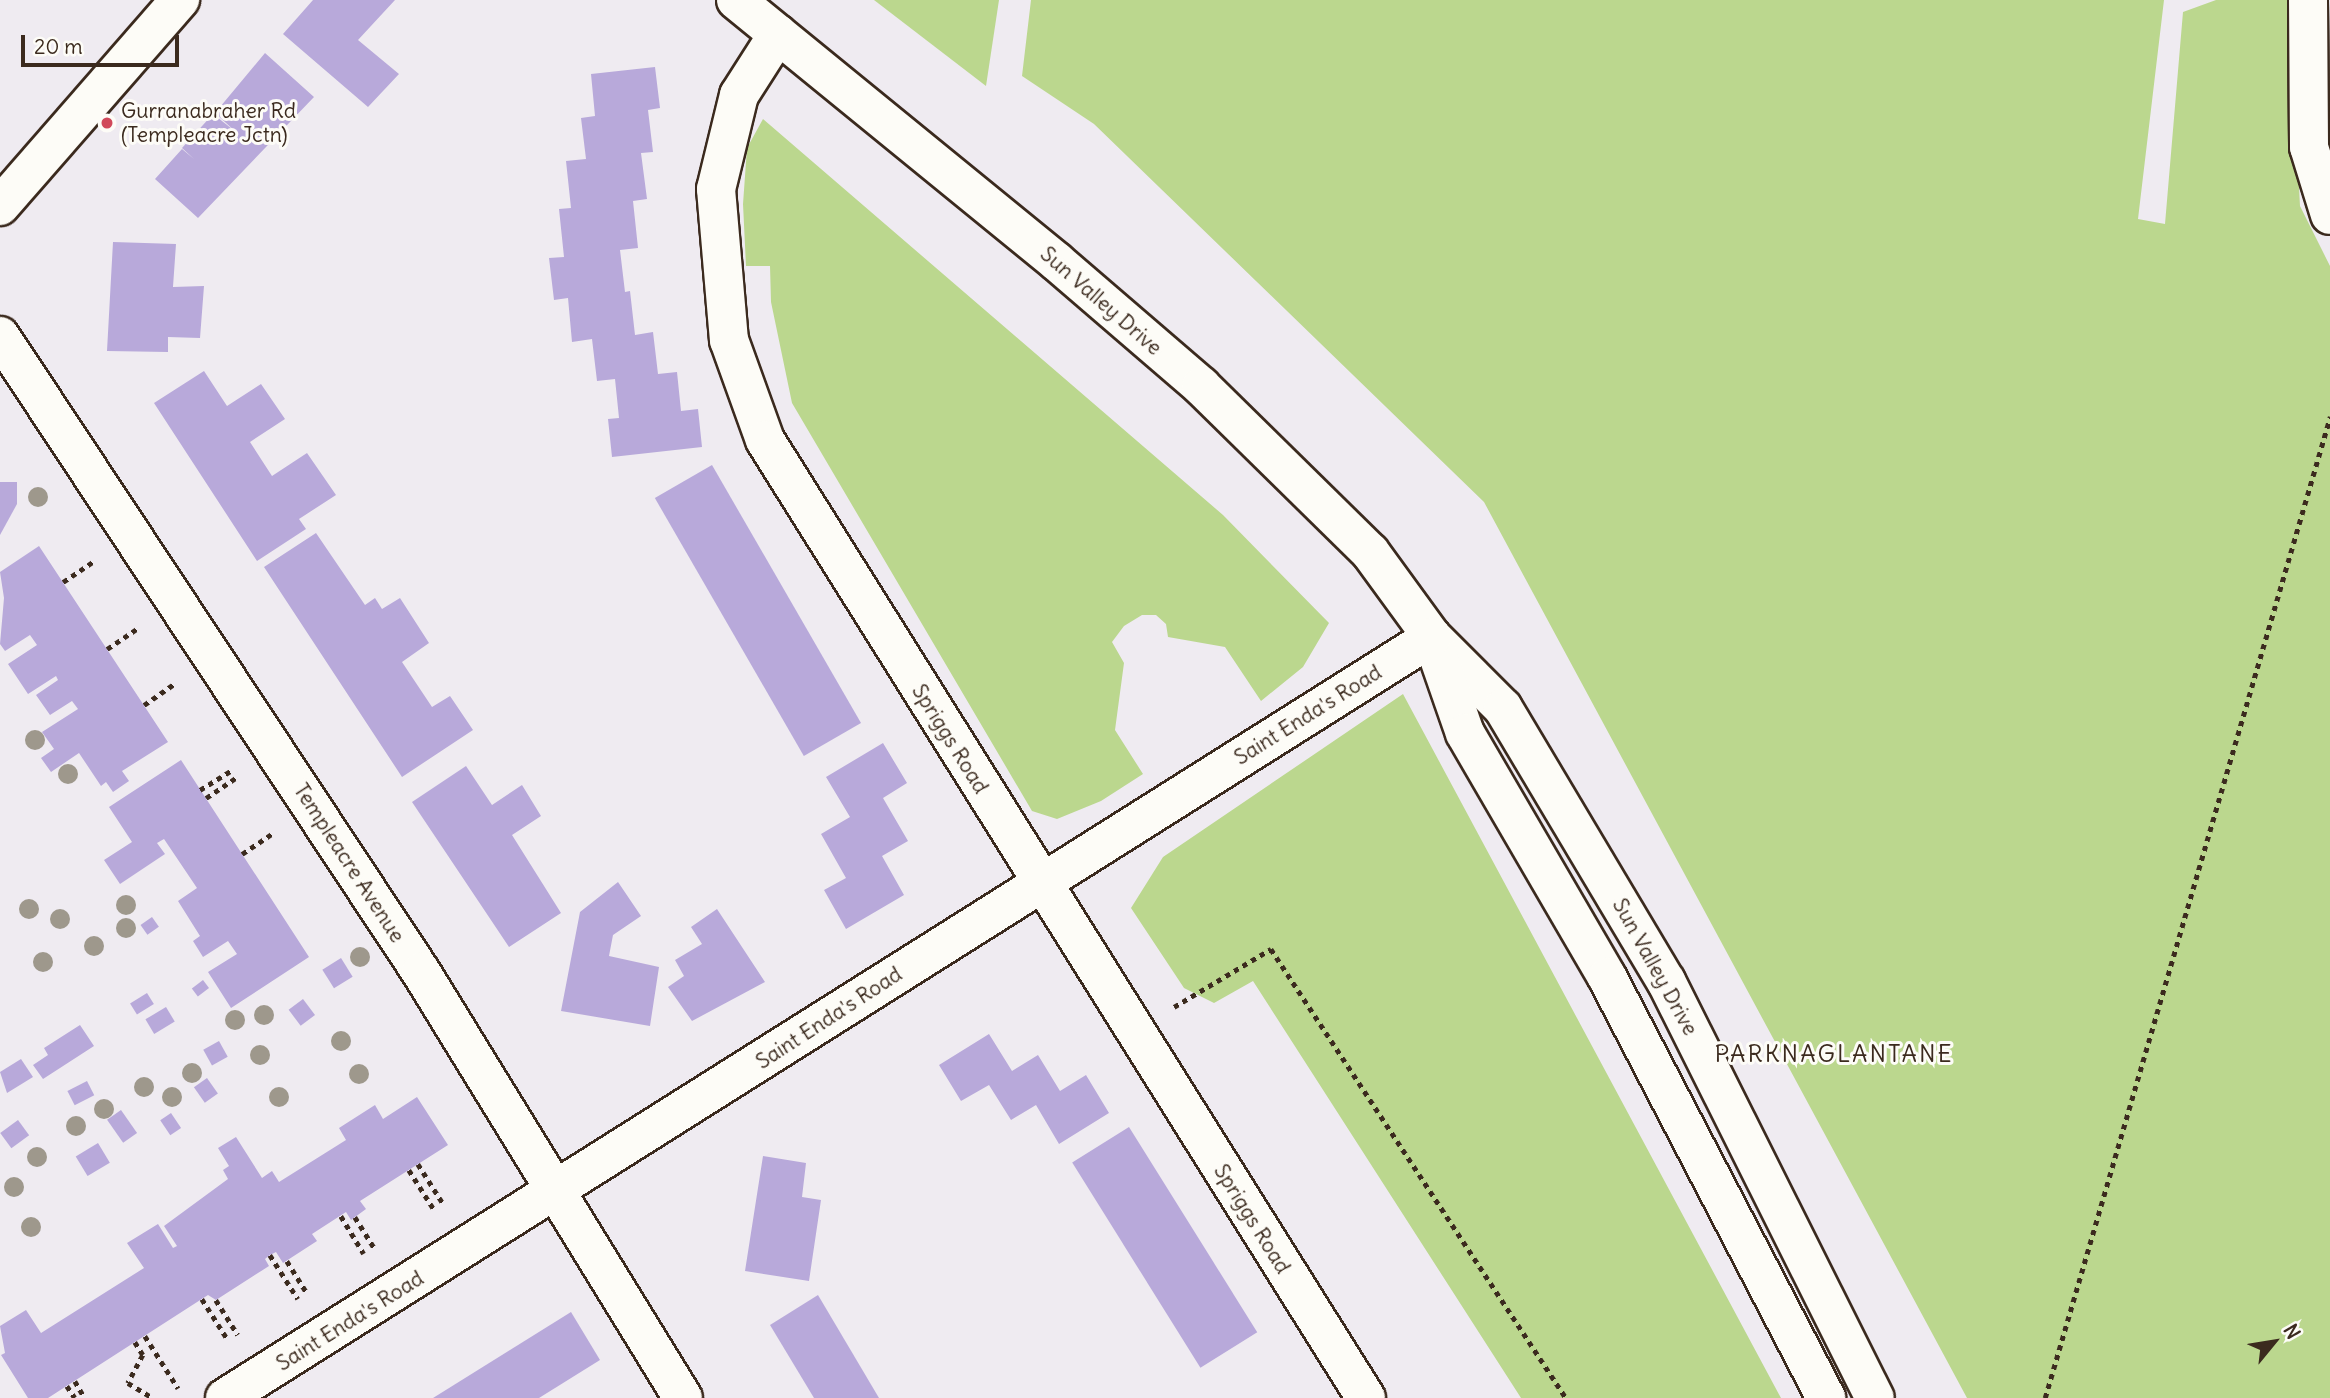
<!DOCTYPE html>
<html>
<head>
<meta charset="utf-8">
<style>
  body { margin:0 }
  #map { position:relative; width:2330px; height:1398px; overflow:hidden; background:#efebf1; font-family:Delius,sans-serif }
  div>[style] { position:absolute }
  .green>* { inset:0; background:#bbd78e }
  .building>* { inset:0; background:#b8a9da; transform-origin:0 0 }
  .path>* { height:4.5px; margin-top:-2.25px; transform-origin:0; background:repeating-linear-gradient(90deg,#3b2a1e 0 5px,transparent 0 10px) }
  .roads { filter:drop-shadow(2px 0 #3b2a1e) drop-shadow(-2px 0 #3b2a1e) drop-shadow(0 2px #3b2a1e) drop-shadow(0 -2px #3b2a1e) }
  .minor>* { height:38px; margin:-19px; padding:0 19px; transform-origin:19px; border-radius:19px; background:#fdfcf7 }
  .trees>* { width:20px; height:20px; margin:-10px; border-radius:50%; background:#9e988c }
  .dots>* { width:19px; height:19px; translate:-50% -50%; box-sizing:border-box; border:4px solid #fdfcf7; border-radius:50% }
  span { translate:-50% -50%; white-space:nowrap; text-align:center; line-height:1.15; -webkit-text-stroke:6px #fdfcf7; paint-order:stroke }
  .poi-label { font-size:21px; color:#3b2a1e }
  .left { translate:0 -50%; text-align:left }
  .street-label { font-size:21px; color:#3b2a1e }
  .quarter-label { font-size:24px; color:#3b2a1e; letter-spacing:2px }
  .north { position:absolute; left:2239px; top:1307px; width:70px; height:70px; -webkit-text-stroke:5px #fdfcf7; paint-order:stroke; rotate:60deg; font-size:19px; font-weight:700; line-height:28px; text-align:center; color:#3b2a1e }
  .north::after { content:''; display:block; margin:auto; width:24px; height:32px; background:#3b2a1e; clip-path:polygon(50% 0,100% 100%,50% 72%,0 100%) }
  .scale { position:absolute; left:21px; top:35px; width:158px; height:32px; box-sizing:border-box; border:4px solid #3b2a1e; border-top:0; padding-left:9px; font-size:21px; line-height:24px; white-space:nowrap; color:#3b2a1e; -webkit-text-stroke:5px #fdfcf7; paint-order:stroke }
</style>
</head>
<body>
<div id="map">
  <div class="green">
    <i style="clip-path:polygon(874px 0,999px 0,986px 86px)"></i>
    <i style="clip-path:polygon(1031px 0,2164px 0,2138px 219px,2165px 224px,2183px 12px,2216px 0,2289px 0,2300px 206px,2330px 266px,2330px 1398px,1967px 1398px,1484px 502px,1094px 124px,1022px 76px)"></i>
    <i style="clip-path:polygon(763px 119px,1223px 515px,1329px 623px,1303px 667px,1261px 701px,1225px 647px,1168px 637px,1166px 624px,1156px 615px,1142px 615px,1124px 626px,1112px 642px,1124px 663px,1115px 730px,1143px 774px,1101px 801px,1057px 819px,1032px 811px,792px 403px,771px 302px,770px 266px,746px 266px,743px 204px,747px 148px)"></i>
    <i style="clip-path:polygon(1403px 694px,1781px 1398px,1521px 1398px,1253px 981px,1214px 1003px,1184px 988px,1131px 908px,1163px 857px)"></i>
  </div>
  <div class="building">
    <i style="clip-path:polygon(313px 0,395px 0,358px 40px,399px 74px,368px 107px,283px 34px)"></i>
    <i style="clip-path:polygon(265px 53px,314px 97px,198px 218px,155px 179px,182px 149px,194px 159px,182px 148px,213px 114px,236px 132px,215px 113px)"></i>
    <i style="clip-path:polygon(655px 67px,660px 108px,648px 110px,653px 152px,641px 153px,647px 199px,633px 201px,638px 248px,620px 250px,625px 292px,630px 291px,635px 335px,653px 332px,658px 374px,677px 372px,681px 411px,698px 409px,702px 447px,612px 457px,608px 419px,619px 418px,615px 379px,597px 381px,592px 339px,572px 342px,568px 298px,554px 300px,549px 258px,564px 257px,559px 209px,571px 208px,566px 161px,586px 159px,581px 118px,595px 116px,591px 74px)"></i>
    <i style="clip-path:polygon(113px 242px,176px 244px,173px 287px,204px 286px,200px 338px,168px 337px,168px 352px,107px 351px)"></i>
    <i style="clip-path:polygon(204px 371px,227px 406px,261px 384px,285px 419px,250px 442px,272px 476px,307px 453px,336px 495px,299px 519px,306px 529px,257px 561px,154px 403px)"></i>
    <i style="left:712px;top:465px;width:298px;height:66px;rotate:60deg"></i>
    <i style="clip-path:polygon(0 482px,17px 482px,17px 504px,0 535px)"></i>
    <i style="clip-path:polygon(316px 533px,365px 605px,375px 598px,382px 609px,400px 598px,429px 643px,402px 662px,432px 707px,450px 696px,473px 730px,402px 777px,264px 567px)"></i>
    <i style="clip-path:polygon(39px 546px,168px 742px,122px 771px,129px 781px,113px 792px,106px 782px,101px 786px,79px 753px,51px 772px,41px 758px,54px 749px,42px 732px,78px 709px,72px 701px,50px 715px,36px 695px,58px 680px,56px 676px,28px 694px,8px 664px,37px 645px,30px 635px,5px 651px,0 644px,4px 598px,0 572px)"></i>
    <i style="clip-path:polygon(883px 743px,907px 783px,883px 798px,908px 841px,882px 856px,904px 895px,846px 929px,824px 890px,846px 878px,821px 834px,850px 817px,826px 777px)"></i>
    <i style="clip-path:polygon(181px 760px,309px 957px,231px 1008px,208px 972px,237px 954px,228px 941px,203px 957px,193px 941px,200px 936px,178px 901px,197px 888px,164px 839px,157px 843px,165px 854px,120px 884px,104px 860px,132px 842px,109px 807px)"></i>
    <i style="clip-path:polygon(466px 766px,492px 805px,522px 785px,541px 816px,512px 835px,561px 913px,509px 947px,412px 802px)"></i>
    <i style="clip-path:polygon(618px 882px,641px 916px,613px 935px,609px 956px,659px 967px,650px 1026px,561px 1011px,580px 912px)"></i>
    <i style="clip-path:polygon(717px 909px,765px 982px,692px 1021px,668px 987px,684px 976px,675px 960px,702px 944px,691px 927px)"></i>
    <i style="left:152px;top:917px;width:12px;height:14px;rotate:55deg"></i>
    <i style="left:341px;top:958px;width:22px;height:22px;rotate:58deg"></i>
    <i style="left:203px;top:980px;width:10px;height:14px;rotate:53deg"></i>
    <i style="left:147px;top:993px;width:13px;height:20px;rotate:58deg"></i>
    <i style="left:303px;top:999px;width:20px;height:18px;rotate:53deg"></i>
    <i style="left:166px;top:1007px;width:17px;height:24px;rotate:59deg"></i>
    <i style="clip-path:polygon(80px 1025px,94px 1046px,43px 1079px,33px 1065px,48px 1055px,44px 1048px)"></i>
    <i style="clip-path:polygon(989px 1034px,1012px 1071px,1038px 1055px,1060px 1091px,1086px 1075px,1109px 1113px,1059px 1144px,1036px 1105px,1011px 1120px,989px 1085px,961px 1101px,939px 1065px)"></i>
    <i style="left:219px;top:1041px;width:18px;height:18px;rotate:61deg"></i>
    <i style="clip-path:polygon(21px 1059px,33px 1077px,7px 1093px,0 1072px)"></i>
    <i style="left:207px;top:1078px;width:19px;height:16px;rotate:55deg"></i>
    <i style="left:87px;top:1081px;width:16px;height:22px;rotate:63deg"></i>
    <i style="clip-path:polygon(417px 1097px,448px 1145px,360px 1201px,366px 1209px,351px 1220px,346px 1212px,312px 1234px,317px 1241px,283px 1263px,276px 1252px,270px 1255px,265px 1259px,269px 1266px,216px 1300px,208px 1295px,48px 1398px,28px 1398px,1px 1355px,5px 1353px,0 1326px,26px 1310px,41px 1333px,144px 1268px,127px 1243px,158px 1224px,173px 1248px,177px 1246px,164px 1226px,228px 1179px,223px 1170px,229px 1166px,218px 1148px,236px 1137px,262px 1178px,272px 1171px,279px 1182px,346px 1140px,339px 1128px,375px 1105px,383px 1119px)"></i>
    <i style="left:121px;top:1110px;width:28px;height:17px;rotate:55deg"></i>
    <i style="left:171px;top:1113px;width:18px;height:13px;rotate:56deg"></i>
    <i style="left:18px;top:1120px;width:19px;height:22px;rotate:54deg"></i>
    <i style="left:1129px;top:1127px;width:242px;height:67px;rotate:58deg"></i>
    <i style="left:98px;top:1143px;width:23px;height:26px;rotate:59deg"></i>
    <i style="clip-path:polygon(763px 1156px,806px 1163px,802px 1197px,821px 1200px,809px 1281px,745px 1271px)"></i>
    <i style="clip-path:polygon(818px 1295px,879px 1398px,814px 1398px,770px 1325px)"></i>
    <i style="clip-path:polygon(571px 1312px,600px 1360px,539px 1398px,433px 1398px)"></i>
  </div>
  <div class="path">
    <i style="left:63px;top:582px;width:37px;rotate:-34deg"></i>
    <i style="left:107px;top:649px;width:37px;rotate:-34deg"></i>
    <i style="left:144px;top:705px;width:38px;rotate:-35deg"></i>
    <i style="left:200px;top:790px;width:38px;rotate:-32deg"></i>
    <i style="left:206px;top:798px;width:37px;rotate:-34deg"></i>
    <i style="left:242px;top:854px;width:37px;rotate:-34deg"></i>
    <i style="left:1174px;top:1007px;width:113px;rotate:-30.9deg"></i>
    <i style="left:1271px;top:949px;width:537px;rotate:56.69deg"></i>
    <i style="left:418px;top:1164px;width:49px;rotate:57.6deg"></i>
    <i style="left:409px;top:1170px;width:49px;rotate:57.6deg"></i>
    <i style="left:341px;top:1216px;width:44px;rotate:58.8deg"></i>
    <i style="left:355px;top:1217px;width:38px;rotate:58deg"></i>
    <i style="left:270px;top:1255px;width:52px;rotate:57.5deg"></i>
    <i style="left:287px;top:1261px;width:38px;rotate:58deg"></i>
    <i style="left:202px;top:1299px;width:49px;rotate:57.6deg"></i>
    <i style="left:216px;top:1300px;width:41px;rotate:57.8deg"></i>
    <i style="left:145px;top:1336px;width:62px;rotate:57.6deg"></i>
    <i style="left:135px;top:1342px;width:15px;rotate:58deg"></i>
    <i style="left:143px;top:1355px;width:32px;rotate:118deg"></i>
    <i style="left:128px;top:1383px;width:29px;rotate:31deg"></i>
    <i style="left:75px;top:1381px;width:20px;rotate:60deg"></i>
    <i style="left:67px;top:1386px;width:14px;rotate:56deg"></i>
    <i style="left:2045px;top:1398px;width:1022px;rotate:-73.8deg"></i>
  </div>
  <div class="roads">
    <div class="minor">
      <i style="left:736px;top:0;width:414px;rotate:39.2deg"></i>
      <i style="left:1057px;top:262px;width:190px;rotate:40.7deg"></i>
      <i style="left:1201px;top:386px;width:237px;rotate:44.5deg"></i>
      <i style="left:1370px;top:552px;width:105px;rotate:53.9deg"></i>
      <i style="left:1432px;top:637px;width:100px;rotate:45deg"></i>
      <i style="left:1503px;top:708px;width:318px;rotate:59.2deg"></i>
      <i style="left:1666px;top:981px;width:466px;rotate:63.4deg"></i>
      <i style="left:2308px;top:0;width:147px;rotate:89.6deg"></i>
      <i style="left:2309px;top:147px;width:71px;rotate:72.8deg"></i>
      <i style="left:778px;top:34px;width:72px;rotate:122.6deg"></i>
      <i style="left:739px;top:95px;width:97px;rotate:103.7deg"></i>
      <i style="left:716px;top:189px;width:152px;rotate:85.1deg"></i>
      <i style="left:729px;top:340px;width:106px;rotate:70.2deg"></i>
      <i style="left:765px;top:440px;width:1131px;rotate:57.9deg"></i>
      <i style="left:0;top:206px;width:274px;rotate:-48.9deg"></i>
      <i style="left:0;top:336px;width:763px;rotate:56.5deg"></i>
      <i style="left:421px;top:972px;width:500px;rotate:58.41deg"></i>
      <i style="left:1435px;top:647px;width:91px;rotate:70.8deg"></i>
      <i style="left:1465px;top:733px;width:282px;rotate:59.8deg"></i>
      <i style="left:1607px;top:977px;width:475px;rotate:62.5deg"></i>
      <i style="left:225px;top:1398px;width:1427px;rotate:-32.23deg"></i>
    </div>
  </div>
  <div class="trees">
    <i style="left:38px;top:497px"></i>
    <i style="left:35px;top:740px"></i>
    <i style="left:68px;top:774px"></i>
    <i style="left:126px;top:905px"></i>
    <i style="left:29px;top:909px"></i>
    <i style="left:60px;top:919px"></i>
    <i style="left:126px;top:928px"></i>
    <i style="left:94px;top:946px"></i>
    <i style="left:360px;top:957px"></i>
    <i style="left:43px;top:962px"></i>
    <i style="left:264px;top:1015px"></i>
    <i style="left:235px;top:1020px"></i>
    <i style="left:341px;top:1041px"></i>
    <i style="left:260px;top:1055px"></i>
    <i style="left:192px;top:1073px"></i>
    <i style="left:359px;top:1074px"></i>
    <i style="left:144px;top:1087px"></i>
    <i style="left:172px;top:1097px"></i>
    <i style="left:279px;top:1097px"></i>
    <i style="left:104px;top:1109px"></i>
    <i style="left:76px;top:1126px"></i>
    <i style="left:37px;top:1157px"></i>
    <i style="left:14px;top:1187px"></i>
    <i style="left:31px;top:1227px"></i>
  </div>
  <div class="dots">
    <i style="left:107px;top:123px;background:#d1495b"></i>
  </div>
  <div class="poi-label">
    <span class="left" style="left:121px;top:123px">Gurranabraher Rd<br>(Templeacre Jctn)</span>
  </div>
  <div class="street-label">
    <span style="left:1101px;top:301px;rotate:41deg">Sun Valley Drive</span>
    <span style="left:1308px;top:715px;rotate:-32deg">Saint Enda's Road</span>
    <span style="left:950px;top:739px;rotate:58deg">Spriggs Road</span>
    <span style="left:349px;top:863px;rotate:57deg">Templeacre Avenue</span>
    <span style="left:1655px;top:967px;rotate:61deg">Sun Valley Drive</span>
    <span style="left:829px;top:1018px;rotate:-33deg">Saint Enda's Road</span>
    <span style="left:1252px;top:1219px;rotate:58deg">Spriggs Road</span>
    <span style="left:350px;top:1321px;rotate:-32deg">Saint Enda's Road</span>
  </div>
  <div class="quarter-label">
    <span style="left:1834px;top:1054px">PARKNAGLANTANE</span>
  </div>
  <div class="north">N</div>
  <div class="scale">20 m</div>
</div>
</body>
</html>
